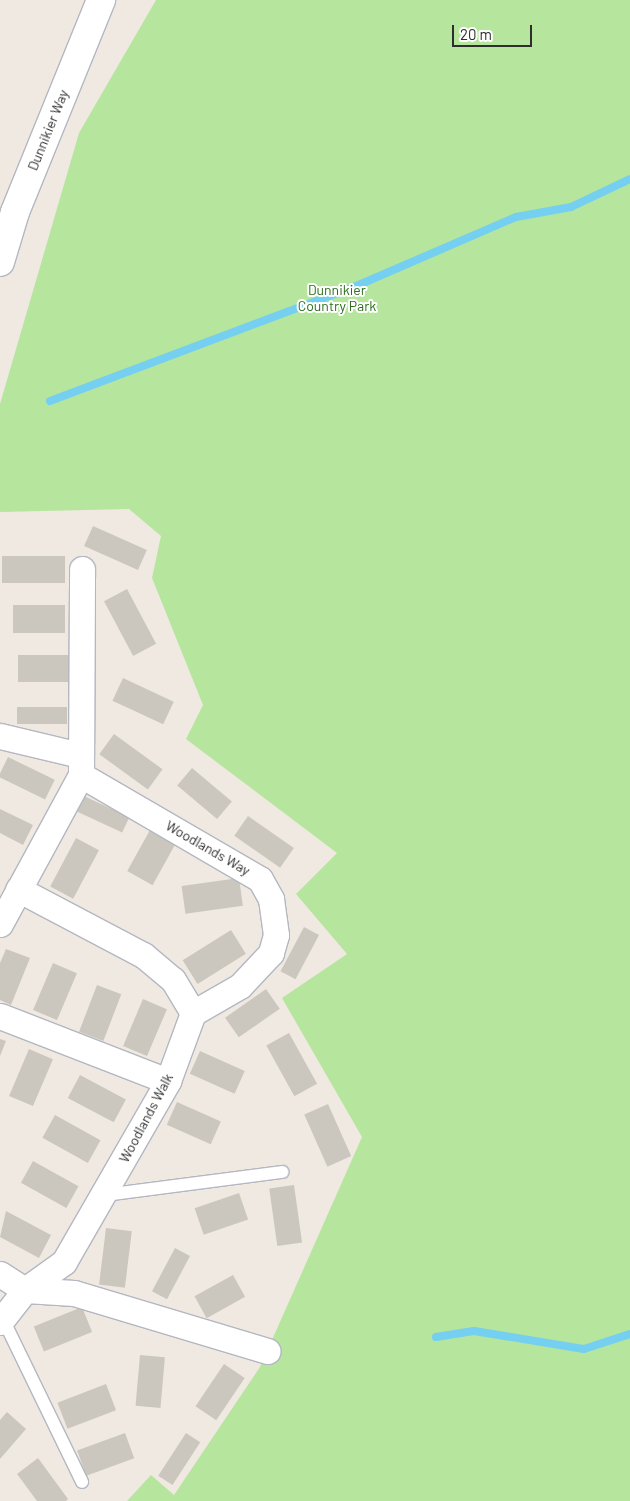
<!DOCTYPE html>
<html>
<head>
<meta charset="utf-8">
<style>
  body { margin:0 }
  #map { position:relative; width:630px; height:1501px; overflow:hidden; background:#efe9e1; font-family:Barlow,sans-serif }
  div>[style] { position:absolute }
  .green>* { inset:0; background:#b6e59e }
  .stream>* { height:8px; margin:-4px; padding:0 4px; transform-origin:4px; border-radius:4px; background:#75cff0 }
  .building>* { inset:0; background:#cbc7bf; transform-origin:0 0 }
  .roads { filter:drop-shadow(1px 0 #b4b7c1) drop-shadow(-1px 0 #b4b7c1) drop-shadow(0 1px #b4b7c1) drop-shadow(0 -1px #b4b7c1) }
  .service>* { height:12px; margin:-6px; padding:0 6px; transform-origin:6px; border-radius:6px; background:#fff }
  .minor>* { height:25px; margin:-12.5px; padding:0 12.5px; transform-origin:12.5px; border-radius:12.5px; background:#fff }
  .secondary>* { height:28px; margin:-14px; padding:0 14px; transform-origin:14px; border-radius:14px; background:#fff }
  span { translate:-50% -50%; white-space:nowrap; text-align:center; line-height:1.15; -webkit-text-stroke:4px #fff; paint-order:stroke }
  .street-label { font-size:14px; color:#2e2e2e }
  .park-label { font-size:14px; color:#2c6e1b }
  .scale { position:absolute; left:452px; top:25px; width:80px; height:22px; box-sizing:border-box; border:2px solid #2e2e2e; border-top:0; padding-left:6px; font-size:15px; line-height:18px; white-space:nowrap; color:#2e2e2e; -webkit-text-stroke:4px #fff; paint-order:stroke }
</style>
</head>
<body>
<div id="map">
  <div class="green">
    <i style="clip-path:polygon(156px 0,630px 0,630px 1501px,127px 1501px,151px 1475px,174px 1495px,260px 1367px,362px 1137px,282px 998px,347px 954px,296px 894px,337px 853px,186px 739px,203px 705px,152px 578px,161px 536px,129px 509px,0 512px,0 404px,79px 133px)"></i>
  </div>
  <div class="stream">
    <i style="left:50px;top:401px;width:325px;rotate:-20.6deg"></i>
    <i style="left:354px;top:287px;width:176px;rotate:-23.4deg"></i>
    <i style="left:516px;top:217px;width:56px;rotate:-10.3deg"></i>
    <i style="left:571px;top:207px;width:65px;rotate:-25.4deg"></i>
    <i style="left:436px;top:1337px;width:38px;rotate:-9deg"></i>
    <i style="left:474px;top:1331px;width:111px;rotate:9.3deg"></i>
    <i style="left:584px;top:1349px;width:48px;rotate:-18.1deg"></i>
  </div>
  <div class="building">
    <i style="left:93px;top:526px;width:59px;height:22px;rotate:24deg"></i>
    <i style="left:65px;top:556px;width:27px;height:63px;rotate:90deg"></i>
    <i style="left:127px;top:589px;width:62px;height:26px;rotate:62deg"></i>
    <i style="left:65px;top:605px;width:28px;height:52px;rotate:90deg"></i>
    <i style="left:18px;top:655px;width:52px;height:27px"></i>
    <i style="left:123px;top:678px;width:56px;height:25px;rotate:25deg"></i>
    <i style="left:17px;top:707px;width:50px;height:17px"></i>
    <i style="left:114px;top:734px;width:60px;height:25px;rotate:36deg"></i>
    <i style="left:8px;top:757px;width:52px;height:22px;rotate:26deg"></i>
    <i style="left:192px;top:768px;width:52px;height:23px;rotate:40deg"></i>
    <i style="left:84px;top:796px;width:50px;height:17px;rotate:25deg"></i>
    <i style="clip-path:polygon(0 809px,33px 825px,23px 845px,0 833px)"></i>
    <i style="left:248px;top:816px;width:56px;height:24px;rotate:35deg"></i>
    <i style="left:150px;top:830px;width:29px;height:47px;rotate:29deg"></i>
    <i style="left:76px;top:838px;width:26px;height:55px;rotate:28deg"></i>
    <i style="left:239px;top:878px;width:28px;height:58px;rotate:82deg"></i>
    <i style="left:304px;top:927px;width:17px;height:50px;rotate:28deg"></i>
    <i style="left:231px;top:930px;width:28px;height:57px;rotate:58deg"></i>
    <i style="clip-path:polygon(6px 949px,30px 958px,11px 1005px,0 1000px,0 963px)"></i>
    <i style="left:53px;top:963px;width:26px;height:51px;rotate:23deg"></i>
    <i style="left:97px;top:985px;width:26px;height:50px;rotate:21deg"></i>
    <i style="left:266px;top:989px;width:24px;height:50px;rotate:55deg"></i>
    <i style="left:143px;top:999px;width:26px;height:51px;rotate:23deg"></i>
    <i style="left:289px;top:1033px;width:58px;height:26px;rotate:61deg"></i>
    <i style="clip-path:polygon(0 1039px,6px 1041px,0 1056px)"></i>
    <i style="left:29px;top:1049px;width:26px;height:51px;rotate:23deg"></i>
    <i style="left:200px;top:1051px;width:49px;height:25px;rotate:24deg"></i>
    <i style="left:80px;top:1075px;width:52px;height:26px;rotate:28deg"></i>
    <i style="left:177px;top:1102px;width:48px;height:25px;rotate:24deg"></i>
    <i style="left:328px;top:1104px;width:57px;height:26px;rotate:66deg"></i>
    <i style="left:55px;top:1115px;width:52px;height:26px;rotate:29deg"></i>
    <i style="left:33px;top:1161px;width:52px;height:25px;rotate:29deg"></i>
    <i style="left:294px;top:1185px;width:58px;height:25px;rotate:82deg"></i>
    <i style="left:239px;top:1193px;width:28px;height:47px;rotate:71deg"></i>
    <i style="clip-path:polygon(6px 1211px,51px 1235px,39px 1258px,0 1237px)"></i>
    <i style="left:106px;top:1228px;width:26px;height:57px;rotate:7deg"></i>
    <i style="left:175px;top:1248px;width:17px;height:49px;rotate:28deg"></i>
    <i style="left:233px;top:1275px;width:25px;height:44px;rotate:61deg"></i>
    <i style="left:82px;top:1307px;width:27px;height:52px;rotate:68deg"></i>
    <i style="left:140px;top:1355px;width:25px;height:51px;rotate:5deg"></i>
    <i style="left:224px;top:1364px;width:25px;height:51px;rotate:34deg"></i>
    <i style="left:106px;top:1384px;width:28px;height:52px;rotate:69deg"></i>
    <i style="clip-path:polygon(7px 1412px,26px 1429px,0 1459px,0 1420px)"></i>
    <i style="left:125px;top:1433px;width:27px;height:51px;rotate:70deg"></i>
    <i style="left:186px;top:1433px;width:17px;height:51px;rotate:33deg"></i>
    <i style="clip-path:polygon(38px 1458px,68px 1499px,66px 1501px,37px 1501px,17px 1474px)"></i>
  </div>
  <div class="roads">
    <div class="service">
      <i style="left:105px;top:1195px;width:179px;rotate:-7.4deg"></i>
      <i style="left:3px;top:1319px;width:181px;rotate:64.1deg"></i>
    </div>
    <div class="minor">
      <i style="left:0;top:736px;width:82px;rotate:13.4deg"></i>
      <i style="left:81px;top:775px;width:207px;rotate:30.2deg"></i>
      <i style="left:260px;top:879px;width:23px;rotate:61deg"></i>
      <i style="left:271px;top:899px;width:36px;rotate:82deg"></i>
      <i style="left:276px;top:935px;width:19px;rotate:106deg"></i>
      <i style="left:271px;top:953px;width:45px;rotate:133.2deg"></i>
      <i style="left:240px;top:986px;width:54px;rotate:150.1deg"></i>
      <i style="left:0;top:924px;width:170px;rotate:-61.5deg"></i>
      <i style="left:81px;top:775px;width:206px;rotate:-89.7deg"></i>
      <i style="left:0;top:1016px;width:180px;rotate:21.2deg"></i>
      <i style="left:0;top:1274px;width:30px;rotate:33deg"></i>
      <i style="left:25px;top:1290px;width:49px;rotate:3.5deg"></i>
      <i style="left:74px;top:1293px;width:202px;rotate:16.7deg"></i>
      <i style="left:0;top:1322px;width:41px;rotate:-52deg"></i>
      <i style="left:25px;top:1290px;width:48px;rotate:-35.7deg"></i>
      <i style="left:64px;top:1262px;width:209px;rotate:-60.1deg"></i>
      <i style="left:168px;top:1081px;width:72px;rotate:-69.8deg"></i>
      <i style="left:193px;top:1013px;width:39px;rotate:-121deg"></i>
      <i style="left:173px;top:980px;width:39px;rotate:-140deg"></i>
      <i style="left:143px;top:955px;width:141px;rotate:-152.2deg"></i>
    </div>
    <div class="secondary">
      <i style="left:0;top:262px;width:52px;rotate:-73.3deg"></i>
      <i style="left:15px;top:212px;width:229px;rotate:-67.9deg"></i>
    </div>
  </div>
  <div class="street-label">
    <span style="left:48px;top:130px;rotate:-68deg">Dunnikier Way</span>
    <span style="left:208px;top:848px;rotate:30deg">Woodlands Way</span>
    <span style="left:146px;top:1118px;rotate:-62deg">Woodlands Walk</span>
  </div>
  <div class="park-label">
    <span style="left:337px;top:298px">Dunnikier<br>Country Park</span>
  </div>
  <div class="scale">20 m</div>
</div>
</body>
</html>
